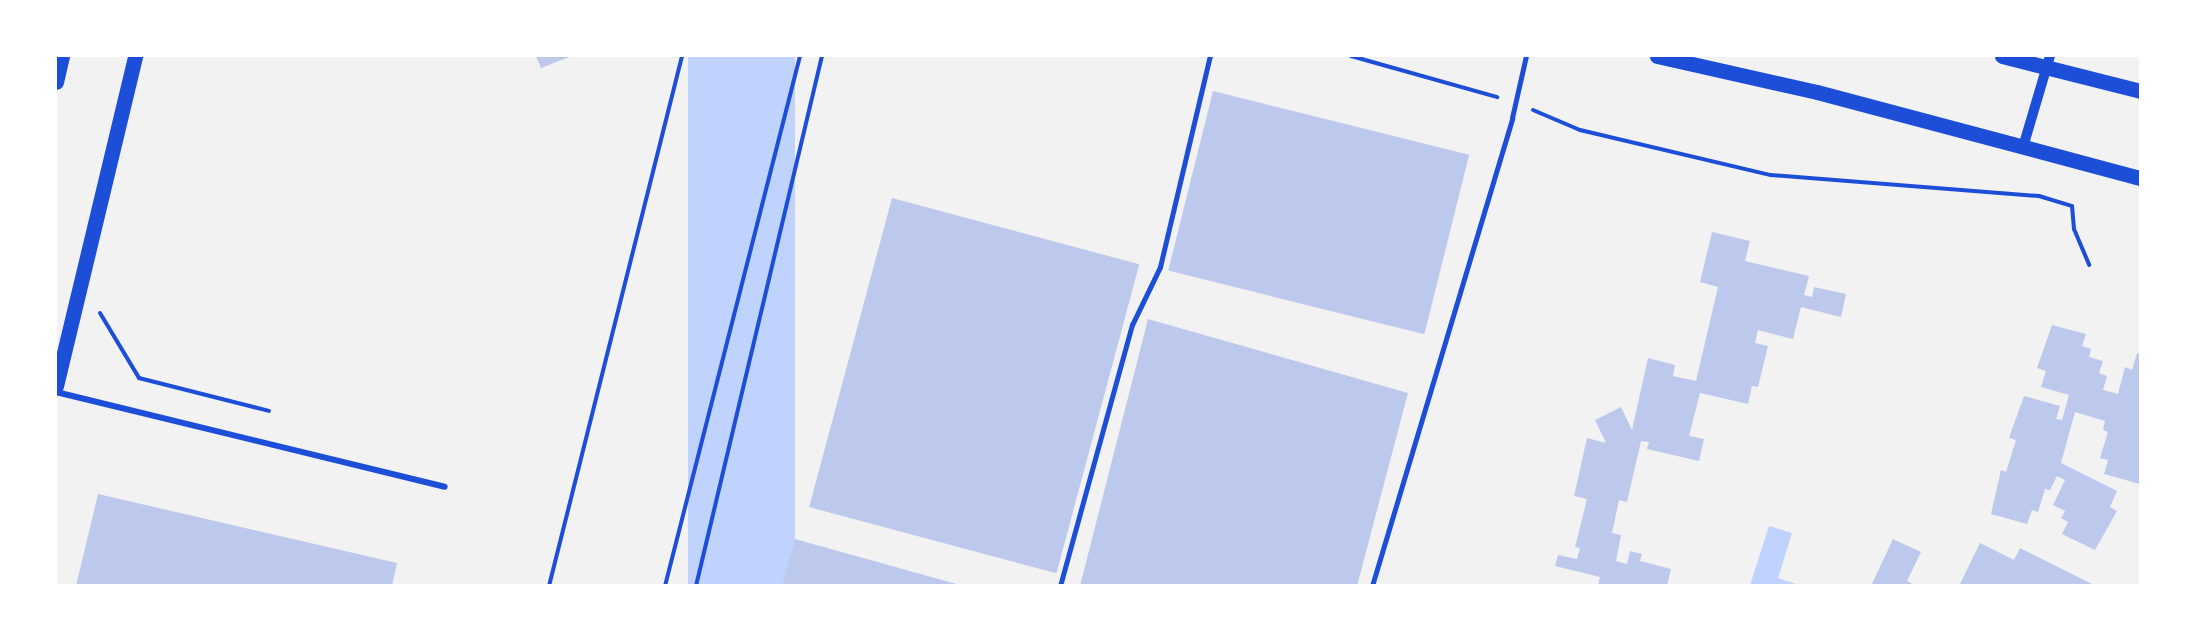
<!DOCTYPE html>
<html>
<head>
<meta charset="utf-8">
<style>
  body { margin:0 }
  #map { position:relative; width:2196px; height:641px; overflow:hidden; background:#f2f2f2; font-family:"Fira Sans Condensed",sans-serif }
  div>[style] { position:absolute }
  .water>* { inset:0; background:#bfd3fe; transform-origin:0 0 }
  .building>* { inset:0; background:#bdc9ec; transform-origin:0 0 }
  .path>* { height:4px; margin:-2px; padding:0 2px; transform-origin:2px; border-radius:2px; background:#1d4ed8 }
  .service>* { height:4.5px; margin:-2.25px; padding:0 2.25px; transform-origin:2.25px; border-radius:2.25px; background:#1d4ed8 }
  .minor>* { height:6px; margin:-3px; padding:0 3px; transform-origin:3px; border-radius:3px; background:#1d4ed8 }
  .tertiary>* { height:10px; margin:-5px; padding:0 5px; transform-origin:5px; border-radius:5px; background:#1d4ed8 }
  .primary>* { height:15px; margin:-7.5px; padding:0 7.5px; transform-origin:7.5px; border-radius:7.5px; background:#1d4ed8 }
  span { translate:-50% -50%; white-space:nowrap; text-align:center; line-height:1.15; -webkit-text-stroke:6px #fff; paint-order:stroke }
  .frame { position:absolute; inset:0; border:57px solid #fff; pointer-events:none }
</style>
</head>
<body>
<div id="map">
  <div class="water">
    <i style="left:688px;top:56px;width:107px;height:545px"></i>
    <i style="clip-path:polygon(1769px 526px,1792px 533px,1778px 578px,1799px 585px,1750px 585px)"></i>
  </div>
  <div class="building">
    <i style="clip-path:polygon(536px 56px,572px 56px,541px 68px)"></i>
    <i style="left:1213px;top:91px;width:264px;height:185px;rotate:14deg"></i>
    <i style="left:892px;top:198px;width:256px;height:320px;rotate:15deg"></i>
    <i style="clip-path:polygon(1712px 232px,1750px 241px,1745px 261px,1809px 276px,1804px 295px,1812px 297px,1814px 287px,1846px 294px,1841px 317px,1801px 307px,1793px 339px,1758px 330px,1755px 343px,1768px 346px,1758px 387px,1752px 386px,1748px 404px,1700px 393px,1689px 436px,1704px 439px,1699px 461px,1647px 449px,1649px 442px,1641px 441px,1627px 502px,1619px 500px,1612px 533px,1621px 535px,1616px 561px,1627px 564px,1630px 551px,1642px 554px,1640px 561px,1671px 569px,1667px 586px,1598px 586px,1600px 577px,1555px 566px,1558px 555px,1577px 559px,1580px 548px,1575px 547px,1587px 499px,1574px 496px,1587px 438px,1606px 443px,1595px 420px,1621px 407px,1632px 430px,1648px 358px,1675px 365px,1673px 376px,1696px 381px,1718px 287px,1700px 282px)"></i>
    <i style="clip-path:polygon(1148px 319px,1408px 393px,1357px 586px,1080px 586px)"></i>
    <i style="clip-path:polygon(2052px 325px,2086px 334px,2082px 346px,2091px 349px,2089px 357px,2103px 361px,2099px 373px,2107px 376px,2103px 390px,2118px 394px,2125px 367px,2132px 370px,2137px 353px,2140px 354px,2140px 484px,2104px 474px,2108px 460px,2100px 458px,2108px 432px,2103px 430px,2105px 421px,2075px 412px,2061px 463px,2117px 491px,2110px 507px,2117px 511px,2095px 550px,2062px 534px,2068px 522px,2061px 518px,2065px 511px,2053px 505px,2065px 480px,2057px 476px,2050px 490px,2045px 489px,2038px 512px,2032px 510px,2027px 524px,1991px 514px,2001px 470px,2006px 472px,2016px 440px,2009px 438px,2024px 396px,2060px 406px,2056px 419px,2062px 420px,2069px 395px,2041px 387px,2046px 371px,2037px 368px)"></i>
    <i style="clip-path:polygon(98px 494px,397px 563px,392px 586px,76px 586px)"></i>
    <i style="clip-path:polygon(795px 539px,960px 585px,960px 586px,782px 586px)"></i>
    <i style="clip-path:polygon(1893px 539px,1921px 552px,1907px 581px,1916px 586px,1871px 586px)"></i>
    <i style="clip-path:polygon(1980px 543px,2014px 560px,2020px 548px,2096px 586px,1959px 586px)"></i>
  </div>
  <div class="path">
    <i style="left:1351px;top:56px;width:152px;rotate:15.7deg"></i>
    <i style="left:1533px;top:110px;width:51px;rotate:23.1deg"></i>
    <i style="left:1580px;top:130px;width:196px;rotate:13.3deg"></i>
    <i style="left:1771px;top:175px;width:269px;rotate:4.5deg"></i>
    <i style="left:2039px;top:196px;width:34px;rotate:17deg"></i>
    <i style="left:2072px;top:206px;width:23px;rotate:85deg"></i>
    <i style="left:2074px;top:229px;width:39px;rotate:67deg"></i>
    <i style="left:100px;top:313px;width:76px;rotate:59deg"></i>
    <i style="left:139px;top:378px;width:134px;rotate:14.2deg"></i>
    <i style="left:549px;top:586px;width:546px;rotate:-75.91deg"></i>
    <i style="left:665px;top:586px;width:547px;rotate:-75.71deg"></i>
    <i style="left:696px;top:586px;width:545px;rotate:-76.63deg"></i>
  </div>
  <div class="service">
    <i style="left:1060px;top:586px;width:271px;rotate:-74.6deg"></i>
    <i style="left:1132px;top:325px;width:64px;rotate:-64.2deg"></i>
    <i style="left:1160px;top:267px;width:217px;rotate:-76.7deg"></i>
    <i style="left:1372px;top:586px;width:488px;rotate:-73.3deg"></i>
    <i style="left:1512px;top:118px;width:64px;rotate:-77.3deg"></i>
  </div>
  <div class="minor">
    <i style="left:56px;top:392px;width:400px;rotate:13.7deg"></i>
  </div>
  <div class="tertiary">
    <i style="left:2023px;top:147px;width:95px;rotate:-73.5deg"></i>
  </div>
  <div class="primary">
    <i style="left:1657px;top:56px;width:164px;rotate:12.7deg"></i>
    <i style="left:1817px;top:92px;width:334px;rotate:14.9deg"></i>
    <i style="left:2002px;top:56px;width:142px;rotate:14.2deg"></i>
    <i style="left:56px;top:82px;width:27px;rotate:-77deg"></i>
    <i style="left:56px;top:386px;width:339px;rotate:-76.5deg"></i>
  </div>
  <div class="frame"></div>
</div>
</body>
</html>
